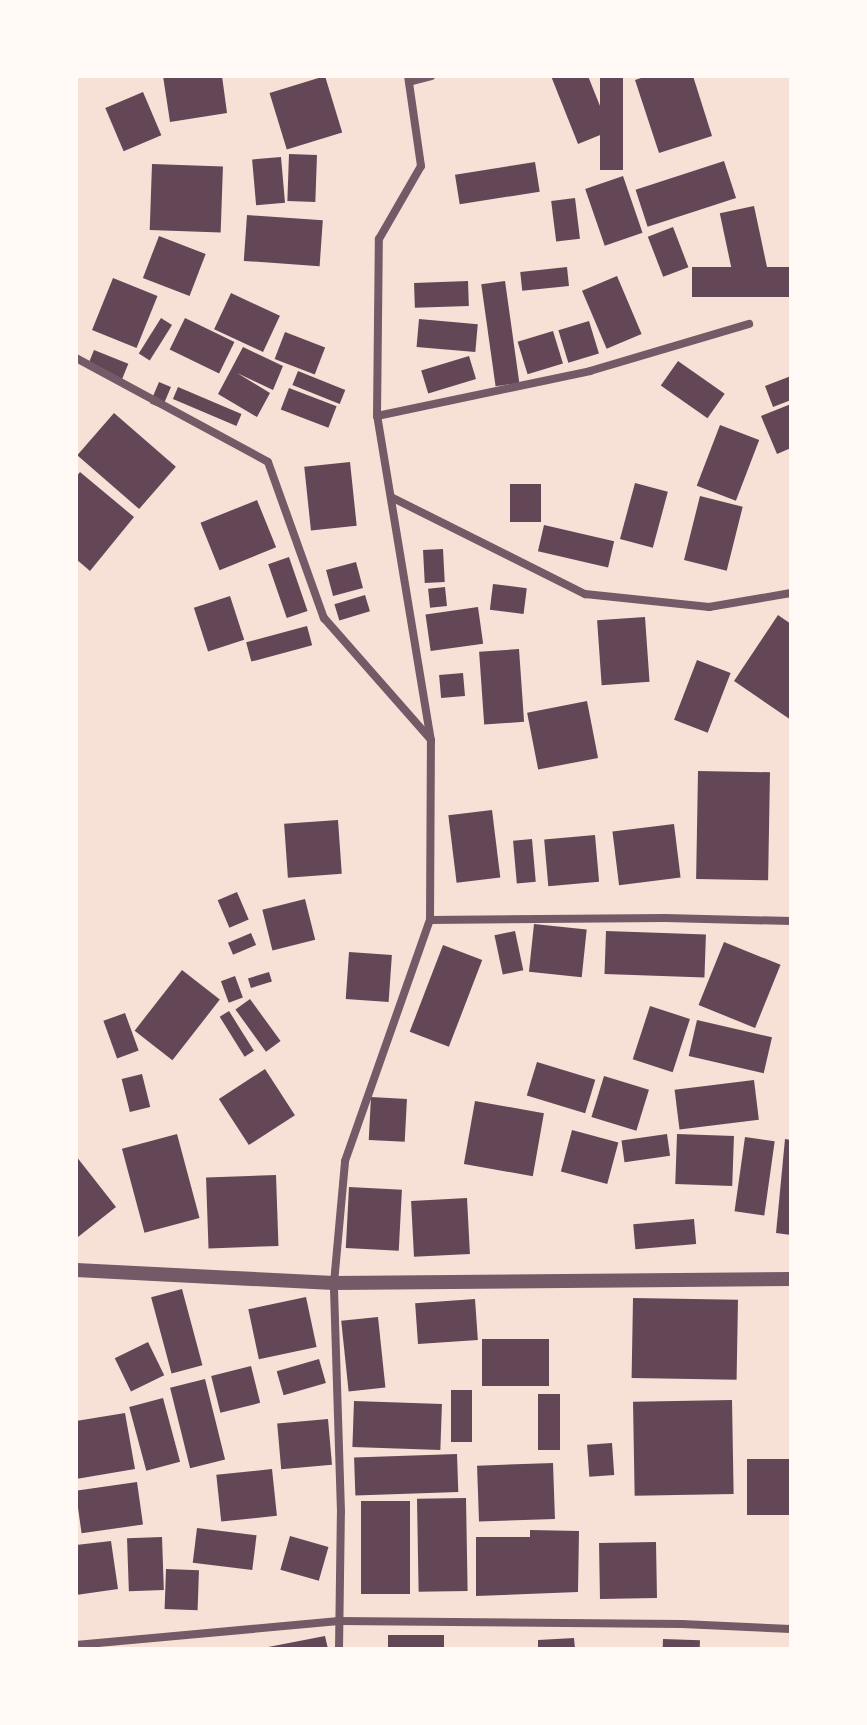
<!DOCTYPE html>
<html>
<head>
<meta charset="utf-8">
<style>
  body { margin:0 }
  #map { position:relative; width:867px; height:1725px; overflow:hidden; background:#f7e1d7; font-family:"Archivo Narrow",sans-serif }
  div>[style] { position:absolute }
  .building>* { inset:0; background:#644757; transform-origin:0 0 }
  .minor>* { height:8px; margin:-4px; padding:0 4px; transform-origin:4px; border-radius:4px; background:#755966 }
  .tertiary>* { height:14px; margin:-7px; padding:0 7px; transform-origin:7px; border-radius:7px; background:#755966 }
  span { translate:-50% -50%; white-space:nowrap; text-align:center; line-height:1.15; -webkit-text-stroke:7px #fffaf5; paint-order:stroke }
  .frame { position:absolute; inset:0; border:78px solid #fffaf5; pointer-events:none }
</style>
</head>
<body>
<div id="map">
  <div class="building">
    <i style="clip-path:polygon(163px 76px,222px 76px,227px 113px,170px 122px)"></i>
    <i style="left:325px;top:76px;width:59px;height:58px;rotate:73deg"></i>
    <i style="clip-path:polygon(551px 76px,588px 76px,610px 131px,578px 144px)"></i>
    <i style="left:600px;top:76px;width:23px;height:94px"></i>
    <i style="clip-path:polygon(647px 76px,693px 76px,712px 136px,659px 153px,635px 80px)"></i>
    <i style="left:143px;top:92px;width:47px;height:41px;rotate:67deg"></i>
    <i style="left:289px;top:154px;width:28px;height:47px;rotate:2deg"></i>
    <i style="left:281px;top:157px;width:46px;height:29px;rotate:85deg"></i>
    <i style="left:724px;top:161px;width:39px;height:93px;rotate:72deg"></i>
    <i style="left:535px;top:162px;width:30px;height:81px;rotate:81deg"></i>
    <i style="left:152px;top:164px;width:71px;height:66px;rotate:2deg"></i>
    <i style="left:623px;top:176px;width:60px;height:40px;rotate:71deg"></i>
    <i style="left:575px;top:198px;width:41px;height:24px;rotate:83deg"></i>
    <i style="left:754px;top:206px;width:63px;height:35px;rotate:78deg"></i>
    <i style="left:247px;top:215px;width:76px;height:46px;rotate:4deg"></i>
    <i style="left:673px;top:227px;width:43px;height:27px;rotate:69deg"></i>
    <i style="left:159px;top:236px;width:50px;height:45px;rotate:21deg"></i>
    <i style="left:567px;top:267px;width:19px;height:47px;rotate:84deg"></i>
    <i style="left:791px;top:267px;width:30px;height:99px;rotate:90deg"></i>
    <i style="left:617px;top:276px;width:63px;height:38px;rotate:67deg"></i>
    <i style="left:113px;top:278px;width:48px;height:56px;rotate:22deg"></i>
    <i style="left:468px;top:281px;width:25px;height:54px;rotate:88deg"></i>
    <i style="left:505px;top:281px;width:103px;height:24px;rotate:82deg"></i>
    <i style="left:231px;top:293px;width:54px;height:40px;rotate:25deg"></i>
    <i style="left:161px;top:318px;width:13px;height:42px;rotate:32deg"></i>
    <i style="left:185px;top:318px;width:55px;height:35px;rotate:26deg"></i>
    <i style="left:419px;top:319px;width:59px;height:28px;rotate:5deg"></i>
    <i style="left:589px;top:321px;width:34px;height:32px;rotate:73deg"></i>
    <i style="left:553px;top:331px;width:34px;height:37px;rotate:73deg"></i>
    <i style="left:285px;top:332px;width:43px;height:29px;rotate:21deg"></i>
    <i style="clip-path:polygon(243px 347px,283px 366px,273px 390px,237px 373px,270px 393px,257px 417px,218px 394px)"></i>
    <i style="left:94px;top:350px;width:37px;height:17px;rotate:22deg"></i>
    <i style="left:469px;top:356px;width:24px;height:50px;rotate:73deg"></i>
    <i style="left:678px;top:361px;width:57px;height:30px;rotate:35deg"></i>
    <i style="left:298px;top:371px;width:51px;height:15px;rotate:22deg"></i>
    <i style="clip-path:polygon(791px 376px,791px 400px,773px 407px,765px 386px)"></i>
    <i style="left:159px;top:382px;width:13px;height:23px;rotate:23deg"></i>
    <i style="left:178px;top:387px;width:69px;height:13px;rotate:23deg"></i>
    <i style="left:289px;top:388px;width:51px;height:23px;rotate:21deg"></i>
    <i style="clip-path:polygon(791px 404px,791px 448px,777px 454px,761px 416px)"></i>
    <i style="left:114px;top:413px;width:82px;height:56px;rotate:41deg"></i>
    <i style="left:720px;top:425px;width:42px;height:65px;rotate:21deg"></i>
    <i style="left:350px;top:462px;width:64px;height:46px;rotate:84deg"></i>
    <i style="clip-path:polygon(80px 472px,134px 517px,90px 571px,76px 559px,76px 477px)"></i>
    <i style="left:635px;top:483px;width:34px;height:58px;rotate:15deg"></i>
    <i style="left:510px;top:484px;width:31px;height:38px"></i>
    <i style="left:700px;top:496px;width:44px;height:66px;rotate:14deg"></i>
    <i style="left:257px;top:500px;width:51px;height:61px;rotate:68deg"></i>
    <i style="left:544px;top:525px;width:72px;height:27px;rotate:13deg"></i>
    <i style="left:443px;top:549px;width:33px;height:20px;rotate:87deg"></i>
    <i style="left:289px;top:557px;width:57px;height:22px;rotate:71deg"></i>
    <i style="left:356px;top:562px;width:27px;height:31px;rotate:75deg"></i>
    <i style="left:493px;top:584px;width:34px;height:26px;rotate:7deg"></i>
    <i style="left:445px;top:587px;width:19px;height:17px;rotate:84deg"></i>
    <i style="left:365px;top:595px;width:17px;height:32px;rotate:73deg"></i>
    <i style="left:230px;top:596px;width:46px;height:38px;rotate:72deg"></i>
    <i style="left:478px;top:607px;width:37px;height:53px;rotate:82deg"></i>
    <i style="clip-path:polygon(778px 615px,791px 624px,791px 720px,734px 681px)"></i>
    <i style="left:645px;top:617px;width:65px;height:48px;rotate:86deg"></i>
    <i style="left:307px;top:626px;width:20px;height:63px;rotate:75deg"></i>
    <i style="left:519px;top:649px;width:73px;height:40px;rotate:86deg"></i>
    <i style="left:697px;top:660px;width:36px;height:64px;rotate:21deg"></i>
    <i style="left:463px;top:673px;width:23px;height:24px;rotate:85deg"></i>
    <i style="left:587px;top:701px;width:58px;height:61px;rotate:79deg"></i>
    <i style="left:698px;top:771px;width:72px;height:108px;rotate:1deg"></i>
    <i style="left:492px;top:810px;width:68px;height:44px;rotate:83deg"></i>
    <i style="left:338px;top:820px;width:54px;height:54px;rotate:86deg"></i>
    <i style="left:674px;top:824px;width:54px;height:62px;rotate:83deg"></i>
    <i style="left:595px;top:835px;width:47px;height:51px;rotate:85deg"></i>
    <i style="left:532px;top:839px;width:43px;height:19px;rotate:85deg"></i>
    <i style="left:237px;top:892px;width:30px;height:21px;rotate:67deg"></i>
    <i style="left:305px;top:899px;width:42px;height:44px;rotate:76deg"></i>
    <i style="left:534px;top:924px;width:53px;height:48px;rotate:6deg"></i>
    <i style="left:515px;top:931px;width:40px;height:21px;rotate:78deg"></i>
    <i style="left:606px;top:931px;width:100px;height:43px;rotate:2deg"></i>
    <i style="left:251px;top:933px;width:13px;height:25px;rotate:67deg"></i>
    <i style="left:724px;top:942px;width:61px;height:68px;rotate:22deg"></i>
    <i style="left:443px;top:945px;width:42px;height:93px;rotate:21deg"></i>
    <i style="left:349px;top:952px;width:43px;height:47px;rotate:4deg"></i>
    <i style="left:182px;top:970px;width:48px;height:77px;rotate:38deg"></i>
    <i style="left:269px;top:972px;width:10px;height:22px;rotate:73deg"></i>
    <i style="left:235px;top:976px;width:23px;height:15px;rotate:70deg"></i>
    <i style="left:250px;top:999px;width:52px;height:18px;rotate:54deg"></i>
    <i style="left:650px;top:1006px;width:42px;height:56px;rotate:18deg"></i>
    <i style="left:229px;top:1011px;width:47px;height:11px;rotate:58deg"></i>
    <i style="left:125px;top:1013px;width:40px;height:23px;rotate:70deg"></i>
    <i style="left:697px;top:1020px;width:77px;height:37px;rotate:13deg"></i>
    <i style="left:537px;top:1062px;width:61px;height:35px;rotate:17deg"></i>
    <i style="left:265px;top:1069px;width:55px;height:55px;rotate:57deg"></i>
    <i style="left:142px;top:1074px;width:34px;height:21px;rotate:76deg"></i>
    <i style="left:604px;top:1076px;width:47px;height:43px;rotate:17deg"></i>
    <i style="left:754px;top:1080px;width:40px;height:80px;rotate:83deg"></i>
    <i style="left:371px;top:1097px;width:36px;height:43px;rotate:3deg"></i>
    <i style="left:475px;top:1101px;width:70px;height:64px;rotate:10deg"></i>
    <i style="left:572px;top:1130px;width:48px;height:43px;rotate:15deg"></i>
    <i style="left:177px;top:1134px;width:87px;height:57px;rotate:75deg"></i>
    <i style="left:667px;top:1134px;width:22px;height:46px;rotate:82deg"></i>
    <i style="left:677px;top:1134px;width:57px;height:50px;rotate:2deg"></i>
    <i style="left:745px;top:1137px;width:30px;height:75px;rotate:8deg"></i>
    <i style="clip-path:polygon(785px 1139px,791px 1140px,791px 1235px,776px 1233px)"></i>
    <i style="clip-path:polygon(76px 1156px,116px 1207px,78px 1237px,76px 1235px)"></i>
    <i style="left:276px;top:1175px;width:71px;height:70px;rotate:88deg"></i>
    <i style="left:349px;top:1187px;width:53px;height:61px;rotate:3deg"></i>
    <i style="left:467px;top:1198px;width:56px;height:56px;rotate:87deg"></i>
    <i style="left:694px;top:1219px;width:25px;height:61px;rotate:85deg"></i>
    <i style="left:182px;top:1289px;width:79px;height:32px;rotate:75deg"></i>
    <i style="left:306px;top:1297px;width:51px;height:59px;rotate:78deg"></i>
    <i style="left:633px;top:1298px;width:105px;height:80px;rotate:1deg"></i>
    <i style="left:475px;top:1299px;width:41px;height:60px;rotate:86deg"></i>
    <i style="left:378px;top:1317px;width:71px;height:37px;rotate:84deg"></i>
    <i style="left:482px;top:1339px;width:67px;height:47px"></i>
    <i style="left:148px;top:1342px;width:37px;height:37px;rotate:64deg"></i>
    <i style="left:319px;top:1359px;width:25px;height:44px;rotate:74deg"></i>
    <i style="left:251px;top:1366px;width:38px;height:41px;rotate:76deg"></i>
    <i style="left:205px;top:1379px;width:83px;height:36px;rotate:76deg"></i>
    <i style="left:451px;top:1390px;width:21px;height:52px"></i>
    <i style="left:538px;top:1394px;width:22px;height:56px"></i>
    <i style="left:163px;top:1398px;width:66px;height:35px;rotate:75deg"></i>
    <i style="left:732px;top:1400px;width:94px;height:99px;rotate:89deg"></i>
    <i style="left:354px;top:1401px;width:88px;height:46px;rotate:2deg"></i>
    <i style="clip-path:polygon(125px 1413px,135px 1469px,76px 1479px,76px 1421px)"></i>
    <i style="left:328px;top:1419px;width:46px;height:51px;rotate:85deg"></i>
    <i style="left:612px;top:1443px;width:32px;height:25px;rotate:86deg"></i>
    <i style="left:457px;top:1454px;width:38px;height:103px;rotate:88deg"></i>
    <i style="left:747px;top:1459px;width:44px;height:56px"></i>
    <i style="left:553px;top:1463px;width:56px;height:76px;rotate:88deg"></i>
    <i style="left:272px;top:1469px;width:47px;height:56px;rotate:84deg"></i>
    <i style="left:137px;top:1482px;width:43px;height:62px;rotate:82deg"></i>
    <i style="left:466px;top:1498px;width:93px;height:49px;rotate:89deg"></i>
    <i style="left:361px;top:1501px;width:49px;height:93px"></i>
    <i style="left:197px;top:1528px;width:60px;height:35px;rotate:7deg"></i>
    <i style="clip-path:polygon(530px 1530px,579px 1531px,578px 1592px,476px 1596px,476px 1537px,530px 1537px)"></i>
    <i style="left:290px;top:1536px;width:40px;height:35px;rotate:16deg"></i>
    <i style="left:162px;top:1537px;width:53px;height:35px;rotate:88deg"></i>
    <i style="clip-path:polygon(111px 1541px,118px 1589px,76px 1595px,76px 1545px)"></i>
    <i style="left:656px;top:1542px;width:56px;height:57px;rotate:89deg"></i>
    <i style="left:166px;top:1569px;width:33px;height:40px;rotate:2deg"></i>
    <i style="left:444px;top:1635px;width:14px;height:56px;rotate:90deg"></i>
    <i style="clip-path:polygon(325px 1636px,328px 1649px,264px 1649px,263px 1648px)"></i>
    <i style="clip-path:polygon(574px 1638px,575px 1649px,538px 1649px,538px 1640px)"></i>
    <i style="left:663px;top:1639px;width:37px;height:10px;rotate:2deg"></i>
  </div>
  <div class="minor">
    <i style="left:409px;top:82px;width:23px;rotate:-15deg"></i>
    <i style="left:76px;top:358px;width:218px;rotate:28.4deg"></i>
    <i style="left:268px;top:462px;width:166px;rotate:70.3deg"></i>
    <i style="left:324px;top:618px;width:162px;rotate:48.7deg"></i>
    <i style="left:377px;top:416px;width:218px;rotate:-11.9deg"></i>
    <i style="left:590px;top:371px;width:166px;rotate:-16.5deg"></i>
    <i style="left:393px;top:498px;width:215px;rotate:26.6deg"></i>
    <i style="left:585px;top:594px;width:125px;rotate:6deg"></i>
    <i style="left:709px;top:607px;width:83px;rotate:-9.7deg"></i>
    <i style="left:430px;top:920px;width:235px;rotate:-0.5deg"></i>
    <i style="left:665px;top:918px;width:126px;rotate:1.4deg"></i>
    <i style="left:76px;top:1645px;width:264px;rotate:-5.2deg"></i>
    <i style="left:339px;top:1621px;width:343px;rotate:0.5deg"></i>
    <i style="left:682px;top:1624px;width:109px;rotate:2.6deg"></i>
    <i style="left:339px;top:1649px;width:137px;rotate:-89.2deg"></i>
    <i style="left:341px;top:1512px;width:229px;rotate:-91.8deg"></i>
    <i style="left:334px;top:1283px;width:122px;rotate:-84.8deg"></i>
    <i style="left:345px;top:1161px;width:256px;rotate:-70.6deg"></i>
    <i style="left:430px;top:920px;width:179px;rotate:-89.7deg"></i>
    <i style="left:431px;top:741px;width:329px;rotate:-99.4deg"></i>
    <i style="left:377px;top:416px;width:177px;rotate:-89.4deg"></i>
    <i style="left:379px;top:239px;width:84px;rotate:-60.1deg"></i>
    <i style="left:421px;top:166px;width:91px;rotate:-98.2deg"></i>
  </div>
  <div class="tertiary">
    <i style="left:76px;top:1270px;width:258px;rotate:2.9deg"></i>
    <i style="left:334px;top:1283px;width:457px;rotate:-0.5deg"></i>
  </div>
  <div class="frame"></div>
</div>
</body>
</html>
